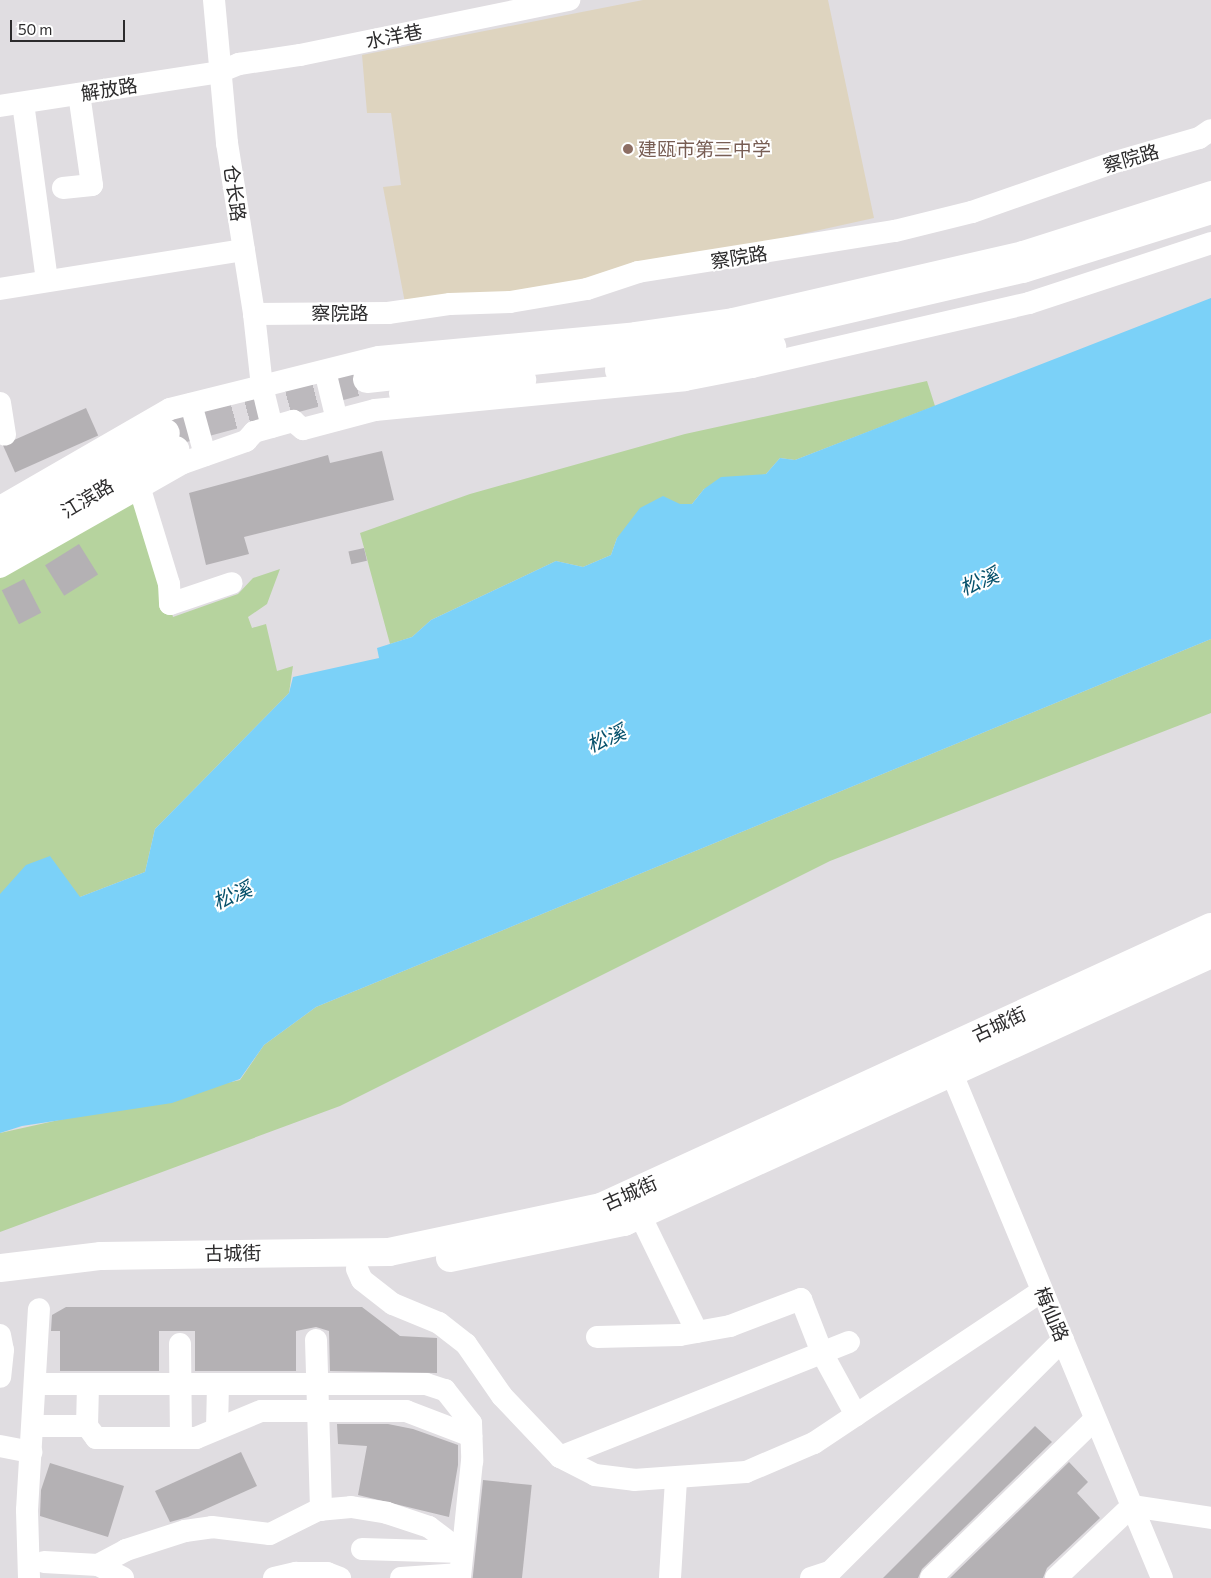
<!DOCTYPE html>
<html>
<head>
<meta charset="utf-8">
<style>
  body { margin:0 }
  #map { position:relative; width:1211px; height:1578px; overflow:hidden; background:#e0dde1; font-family:Commissioner,"Noto Sans SC",sans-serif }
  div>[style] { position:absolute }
  .commercial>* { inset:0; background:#ded4bf }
  .green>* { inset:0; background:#b6d39e }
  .water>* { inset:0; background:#7bd1f8 }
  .building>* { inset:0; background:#b4b1b4; transform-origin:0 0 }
  .major-tunnel>* { height:28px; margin-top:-14px; transform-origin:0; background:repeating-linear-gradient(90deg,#bcb9bd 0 28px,transparent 0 42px) }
  .minor>* { height:22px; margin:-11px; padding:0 11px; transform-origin:11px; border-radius:11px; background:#fff }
  .major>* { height:28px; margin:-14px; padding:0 14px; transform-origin:14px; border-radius:14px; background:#fff }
  .dots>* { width:14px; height:14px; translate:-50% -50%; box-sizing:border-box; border:2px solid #fff; border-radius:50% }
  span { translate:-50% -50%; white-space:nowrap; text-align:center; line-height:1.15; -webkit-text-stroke:4px #fff; paint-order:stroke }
  .street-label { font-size:19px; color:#2c2b2c }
  .education-label { font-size:19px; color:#785e54 }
  .left { translate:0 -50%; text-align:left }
  .water-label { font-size:20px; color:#08526c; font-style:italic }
  .scale { position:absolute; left:10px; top:20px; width:115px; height:22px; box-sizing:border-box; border:2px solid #2c2b2c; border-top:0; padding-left:6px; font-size:15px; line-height:18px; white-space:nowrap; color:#2c2b2c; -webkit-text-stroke:4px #fff; paint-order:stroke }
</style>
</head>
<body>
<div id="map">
  <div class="commercial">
    <i style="clip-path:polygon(643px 0,828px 0,874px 218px,580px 283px,510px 293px,405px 303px,383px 187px,401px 185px,391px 113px,367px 113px,362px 55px)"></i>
  </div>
  <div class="green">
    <i style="clip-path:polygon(927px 381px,935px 406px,795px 460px,780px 458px,766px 474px,704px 489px,692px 504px,680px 504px,617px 538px,611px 555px,583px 567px,556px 561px,431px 620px,412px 637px,390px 644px,360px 533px,470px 494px,685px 434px)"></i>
    <i style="clip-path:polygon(121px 502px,133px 504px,144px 513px,173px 617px,238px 594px,253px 578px,280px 569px,267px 604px,248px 617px,252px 628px,266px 624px,277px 671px,293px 666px,289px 693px,155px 829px,145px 872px,80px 897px,0 894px,0 570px)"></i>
    <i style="clip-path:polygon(1211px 639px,1211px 713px,830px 861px,340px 1106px,0 1232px,0 1133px,240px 1080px,264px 1045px,316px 1007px)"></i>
  </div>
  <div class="water">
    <i style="clip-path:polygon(1211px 298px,1211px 639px,316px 1007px,264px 1045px,240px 1079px,172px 1103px,22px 1126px,0 1133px,0 894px,26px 865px,50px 856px,80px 897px,145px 872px,155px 829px,289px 693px,293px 677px,379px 658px,377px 648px,412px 637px,431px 620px,556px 561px,583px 567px,611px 555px,617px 538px,640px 508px,663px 496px,680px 504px,692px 504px,704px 489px,721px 477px,766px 474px,780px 458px,795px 460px)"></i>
  </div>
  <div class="building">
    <i style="left:86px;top:408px;width:30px;height:91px;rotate:66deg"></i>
    <i style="clip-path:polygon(382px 451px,394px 500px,244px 537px,249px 554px,206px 565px,189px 493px,328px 455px,330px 463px)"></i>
    <i style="left:79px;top:544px;width:36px;height:40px;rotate:58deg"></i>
    <i style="left:364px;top:548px;width:13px;height:16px;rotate:77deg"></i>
    <i style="left:24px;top:579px;width:38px;height:25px;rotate:63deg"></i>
    <i style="clip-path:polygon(66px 1307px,362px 1307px,400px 1336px,437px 1338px,437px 1373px,330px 1371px,329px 1331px,316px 1327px,296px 1331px,296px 1371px,195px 1371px,195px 1331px,159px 1331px,159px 1371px,60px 1371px,60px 1331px,51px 1331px,52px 1315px)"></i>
    <i style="clip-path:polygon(337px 1424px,388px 1424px,413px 1429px,458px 1445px,458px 1465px,449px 1517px,358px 1495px,367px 1446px,338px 1444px)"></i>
    <i style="clip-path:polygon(1035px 1426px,1052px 1442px,922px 1569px,918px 1578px,883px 1578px)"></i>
    <i style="clip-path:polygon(241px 1452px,257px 1486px,188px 1517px,170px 1522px,155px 1491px)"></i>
    <i style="clip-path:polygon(1069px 1462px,1088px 1482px,1077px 1493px,1100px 1518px,1047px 1568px,1043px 1578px,950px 1578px)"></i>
    <i style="clip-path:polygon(50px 1463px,124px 1486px,108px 1537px,40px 1516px,41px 1490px)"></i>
    <i style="left:483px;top:1480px;width:49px;height:99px;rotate:6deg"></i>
  </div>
  <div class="major-tunnel">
    <i style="left:166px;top:433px;width:208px;rotate:-15deg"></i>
  </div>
  <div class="minor">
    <i style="left:214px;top:0;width:144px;rotate:84.8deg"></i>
    <i style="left:227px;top:143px;width:173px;rotate:81deg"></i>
    <i style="left:254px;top:314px;width:72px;rotate:83.7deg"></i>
    <i style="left:262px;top:386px;width:42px;rotate:76.3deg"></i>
    <i style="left:23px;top:103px;width:179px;rotate:82.3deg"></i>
    <i style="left:0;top:106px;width:222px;rotate:-8.8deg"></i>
    <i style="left:219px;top:72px;width:22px;rotate:-22deg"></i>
    <i style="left:239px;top:64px;width:62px;rotate:-8.4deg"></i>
    <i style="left:300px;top:55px;width:275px;rotate:-11.6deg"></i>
    <i style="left:63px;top:188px;width:29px;rotate:-6deg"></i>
    <i style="left:92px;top:185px;width:92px;rotate:-98.1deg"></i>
    <i style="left:0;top:289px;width:247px;rotate:-9.1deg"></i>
    <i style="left:254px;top:314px;width:134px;rotate:-0.4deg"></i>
    <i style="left:388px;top:313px;width:63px;rotate:-8.3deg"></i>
    <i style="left:450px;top:304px;width:60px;rotate:-1.9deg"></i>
    <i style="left:510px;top:302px;width:78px;rotate:-9.6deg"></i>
    <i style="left:587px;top:289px;width:54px;rotate:-18.4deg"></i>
    <i style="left:638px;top:272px;width:260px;rotate:-9.1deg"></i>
    <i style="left:895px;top:231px;width:79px;rotate:-13.9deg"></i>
    <i style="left:972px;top:212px;width:148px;rotate:-19.3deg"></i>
    <i style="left:1112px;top:163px;width:91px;rotate:-16deg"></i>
    <i style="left:1199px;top:138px;width:14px;rotate:-34deg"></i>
    <i style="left:325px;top:371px;width:50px;rotate:76.2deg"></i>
    <i style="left:0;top:403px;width:32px;rotate:81deg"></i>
    <i style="left:191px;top:404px;width:53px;rotate:74.6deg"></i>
    <i style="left:139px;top:486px;width:102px;rotate:73deg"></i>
    <i style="left:169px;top:584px;width:20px;rotate:87deg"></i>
    <i style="left:170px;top:604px;width:65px;rotate:-18.7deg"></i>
    <i style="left:0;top:507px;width:196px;rotate:-30deg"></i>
    <i style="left:170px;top:409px;width:215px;rotate:-14deg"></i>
    <i style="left:379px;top:357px;width:258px;rotate:-5.3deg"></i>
    <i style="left:636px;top:333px;width:98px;rotate:-8.2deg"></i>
    <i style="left:733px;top:319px;width:298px;rotate:-13deg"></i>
    <i style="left:1023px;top:252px;width:197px;rotate:-17.7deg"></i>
    <i style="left:0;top:567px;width:210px;rotate:-29.6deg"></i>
    <i style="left:183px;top:463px;width:67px;rotate:-19.2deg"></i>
    <i style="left:246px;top:441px;width:12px;rotate:-48deg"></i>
    <i style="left:254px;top:432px;width:41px;rotate:-15.8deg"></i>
    <i style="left:293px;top:421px;width:13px;rotate:39deg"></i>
    <i style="left:303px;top:429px;width:74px;rotate:-14.8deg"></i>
    <i style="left:375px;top:410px;width:311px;rotate:-5.5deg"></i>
    <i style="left:685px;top:380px;width:68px;rotate:-11deg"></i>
    <i style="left:752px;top:367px;width:284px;rotate:-13deg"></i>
    <i style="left:1029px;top:303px;width:192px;rotate:-18.2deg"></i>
    <i style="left:945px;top:1057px;width:564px;rotate:67.39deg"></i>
    <i style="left:640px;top:1215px;width:130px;rotate:64deg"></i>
    <i style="left:357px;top:1269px;width:12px;rotate:66deg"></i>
    <i style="left:362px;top:1280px;width:39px;rotate:38deg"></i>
    <i style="left:393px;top:1304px;width:50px;rotate:22.4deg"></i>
    <i style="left:439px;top:1323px;width:34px;rotate:38deg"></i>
    <i style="left:466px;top:1344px;width:63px;rotate:55.3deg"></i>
    <i style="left:502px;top:1396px;width:84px;rotate:46.4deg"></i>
    <i style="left:560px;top:1457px;width:39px;rotate:27deg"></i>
    <i style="left:595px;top:1475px;width:39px;rotate:7deg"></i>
    <i style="left:634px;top:1480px;width:112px;rotate:-4.1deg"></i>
    <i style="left:746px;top:1472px;width:74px;rotate:-23.1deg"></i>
    <i style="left:814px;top:1443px;width:274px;rotate:-33.7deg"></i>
    <i style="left:0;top:1335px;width:15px;rotate:79deg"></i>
    <i style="left:3px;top:1350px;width:27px;rotate:96deg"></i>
    <i style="left:597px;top:1337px;width:83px;rotate:-1.4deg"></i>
    <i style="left:680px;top:1335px;width:51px;rotate:-10.2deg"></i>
    <i style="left:730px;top:1326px;width:76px;rotate:-20.8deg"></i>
    <i style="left:801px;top:1299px;width:58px;rotate:68.7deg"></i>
    <i style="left:822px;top:1353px;width:71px;rotate:61.3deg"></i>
    <i style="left:316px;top:1340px;width:170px;rotate:88.3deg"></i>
    <i style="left:180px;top:1344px;width:94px;rotate:89.4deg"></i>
    <i style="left:35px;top:1384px;width:391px"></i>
    <i style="left:426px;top:1384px;width:20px;rotate:18deg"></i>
    <i style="left:445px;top:1390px;width:42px;rotate:51.8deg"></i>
    <i style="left:471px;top:1423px;width:38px;rotate:88deg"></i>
    <i style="left:472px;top:1461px;width:118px;rotate:95.9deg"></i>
    <i style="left:33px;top:1426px;width:54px"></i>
    <i style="left:87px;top:1426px;width:15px;rotate:53deg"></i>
    <i style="left:96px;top:1438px;width:100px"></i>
    <i style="left:196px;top:1438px;width:70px;rotate:-22.6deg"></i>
    <i style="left:261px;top:1411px;width:145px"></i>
    <i style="left:406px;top:1411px;width:70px;rotate:21deg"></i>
    <i style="left:87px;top:1426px;width:42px;rotate:-88.6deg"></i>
    <i style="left:217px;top:1429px;width:45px;rotate:-88.7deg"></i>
    <i style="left:0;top:1446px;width:32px;rotate:11deg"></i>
    <i style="left:560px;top:1457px;width:311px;rotate:-21.7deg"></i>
    <i style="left:362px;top:1549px;width:100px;rotate:1.7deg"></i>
    <i style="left:44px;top:1562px;width:54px;rotate:3.2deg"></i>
    <i style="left:98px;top:1565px;width:28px;rotate:27deg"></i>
    <i style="left:98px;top:1565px;width:32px;rotate:-28deg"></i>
    <i style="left:126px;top:1550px;width:62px;rotate:-17.9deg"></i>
    <i style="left:185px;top:1531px;width:27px;rotate:-8deg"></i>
    <i style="left:212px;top:1527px;width:58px;rotate:6.9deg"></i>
    <i style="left:270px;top:1534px;width:54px;rotate:-26.6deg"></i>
    <i style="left:318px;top:1510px;width:33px;rotate:-5deg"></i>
    <i style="left:351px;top:1507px;width:36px;rotate:9deg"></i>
    <i style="left:387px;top:1513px;width:44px;rotate:18.4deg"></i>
    <i style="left:429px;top:1527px;width:41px;rotate:37.1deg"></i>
    <i style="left:29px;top:1578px;width:68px;rotate:-91.7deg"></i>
    <i style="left:27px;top:1510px;width:201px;rotate:-86.6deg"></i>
    <i style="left:274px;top:1578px;width:23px;rotate:-13deg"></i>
    <i style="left:296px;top:1573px;width:31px"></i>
    <i style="left:327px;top:1573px;width:14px;rotate:21deg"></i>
    <i style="left:401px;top:1578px;width:59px;rotate:-3.9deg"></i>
    <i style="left:670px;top:1578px;width:99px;rotate:-86.5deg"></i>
    <i style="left:811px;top:1578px;width:20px;rotate:-18deg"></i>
    <i style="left:830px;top:1572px;width:329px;rotate:-44.9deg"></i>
    <i style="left:931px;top:1578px;width:228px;rotate:-44.1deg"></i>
    <i style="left:1056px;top:1578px;width:105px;rotate:-43.5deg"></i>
    <i style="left:1132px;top:1506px;width:80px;rotate:8.6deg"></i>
  </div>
  <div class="major">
    <i style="left:619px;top:370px;width:60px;rotate:-4.8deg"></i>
    <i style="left:679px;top:365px;width:95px;rotate:-11deg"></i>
    <i style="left:367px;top:379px;width:271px;rotate:-6.2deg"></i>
    <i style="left:636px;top:350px;width:99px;rotate:-8.1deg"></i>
    <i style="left:734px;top:336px;width:297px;rotate:-13.1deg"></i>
    <i style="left:1023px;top:269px;width:197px;rotate:-17.4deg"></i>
    <i style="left:403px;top:393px;width:120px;rotate:-6.2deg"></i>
    <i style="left:0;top:526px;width:190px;rotate:-29.3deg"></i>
    <i style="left:0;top:548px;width:201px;rotate:-29.2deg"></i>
    <i style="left:450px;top:1258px;width:178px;rotate:-11.7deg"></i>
    <i style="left:624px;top:1222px;width:645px;rotate:-24.54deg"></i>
    <i style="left:0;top:1268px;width:102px;rotate:-6.8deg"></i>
    <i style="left:101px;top:1256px;width:288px;rotate:-0.8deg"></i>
    <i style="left:389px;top:1252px;width:217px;rotate:-12deg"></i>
    <i style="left:601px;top:1207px;width:671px;rotate:-24.66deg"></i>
  </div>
  <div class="dots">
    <i style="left:628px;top:149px;background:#8d6e63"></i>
  </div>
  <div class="street-label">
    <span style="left:394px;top:36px;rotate:-11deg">水洋巷</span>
    <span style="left:109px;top:89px;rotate:-9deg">解放路</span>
    <span style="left:1131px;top:158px;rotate:-16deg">察院路</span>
    <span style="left:235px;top:193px;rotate:82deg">仓长路</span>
    <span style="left:739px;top:257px;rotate:-9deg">察院路</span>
    <span style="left:340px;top:313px">察院路</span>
    <span style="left:87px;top:498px;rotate:-31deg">江滨路</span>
    <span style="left:999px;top:1024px;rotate:-25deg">古城街</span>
    <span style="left:630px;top:1193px;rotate:-24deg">古城街</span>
    <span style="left:233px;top:1253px;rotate:-1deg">古城街</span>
    <span style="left:1052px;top:1314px;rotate:67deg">梅仙路</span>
  </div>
  <div class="education-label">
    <span class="left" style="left:638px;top:149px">建瓯市第三中学</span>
  </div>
  <div class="water-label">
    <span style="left:979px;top:581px;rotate:-23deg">松溪</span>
    <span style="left:606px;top:738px;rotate:-23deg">松溪</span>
    <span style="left:232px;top:895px;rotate:-23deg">松溪</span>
  </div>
  <div class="scale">50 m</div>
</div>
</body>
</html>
